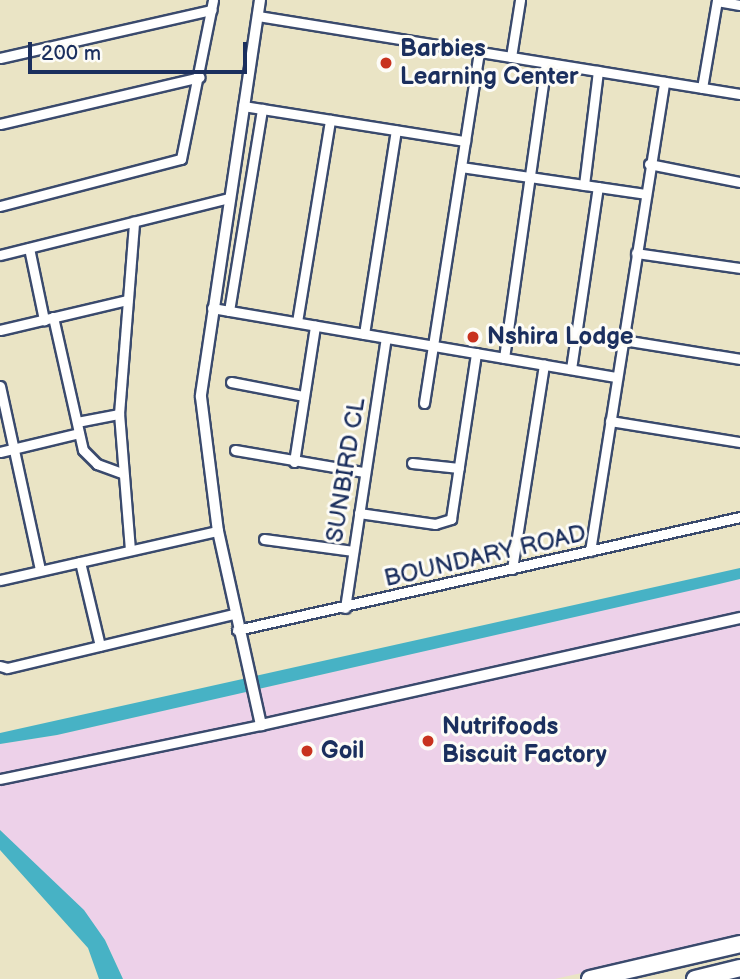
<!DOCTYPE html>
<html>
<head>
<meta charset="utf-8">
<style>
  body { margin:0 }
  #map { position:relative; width:740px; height:979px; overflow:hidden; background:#eae4c5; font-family:"Balsamiq Sans",sans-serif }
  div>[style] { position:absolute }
  .built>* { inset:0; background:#edd1e9 }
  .water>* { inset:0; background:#47b2c5 }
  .roads { filter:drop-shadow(2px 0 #3a4a6d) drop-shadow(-2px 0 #3a4a6d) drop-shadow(0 2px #3a4a6d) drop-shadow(0 -2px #3a4a6d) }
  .minor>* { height:9px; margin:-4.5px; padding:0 4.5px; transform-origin:4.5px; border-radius:4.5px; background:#fff }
  .tertiary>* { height:10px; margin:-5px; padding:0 5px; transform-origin:5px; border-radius:5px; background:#fff }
  .motorway>* { height:16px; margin:-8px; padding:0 8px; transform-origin:8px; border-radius:8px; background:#fff }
  .dots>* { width:19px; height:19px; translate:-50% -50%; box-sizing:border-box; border:4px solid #fdfcf7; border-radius:50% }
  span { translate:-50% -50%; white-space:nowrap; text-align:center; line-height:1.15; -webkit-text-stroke:6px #fdfcf7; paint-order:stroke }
  .poi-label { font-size:24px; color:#1b2f5e; font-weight:700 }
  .left { translate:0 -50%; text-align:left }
  .street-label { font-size:24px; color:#1b2f5e }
  .scale { position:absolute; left:28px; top:42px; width:219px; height:32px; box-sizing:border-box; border:4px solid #1b2f5e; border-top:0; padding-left:9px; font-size:21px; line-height:24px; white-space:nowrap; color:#1b2f5e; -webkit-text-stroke:5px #fdfcf7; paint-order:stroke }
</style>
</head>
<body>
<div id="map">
  <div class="built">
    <i style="clip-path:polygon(740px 579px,740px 937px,555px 979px,123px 979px,105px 940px,0 830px,0 744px,57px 735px)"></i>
  </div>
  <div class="water">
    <i style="clip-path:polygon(740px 568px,740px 579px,715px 585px,57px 735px,0 744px,0 733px)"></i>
    <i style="clip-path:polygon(0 830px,84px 910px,105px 940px,123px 979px,99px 979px,88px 948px,0 850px)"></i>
  </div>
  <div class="roads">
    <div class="minor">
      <i style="left:717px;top:1px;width:23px;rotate:10deg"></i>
      <i style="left:258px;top:16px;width:488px;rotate:9.2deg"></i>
      <i style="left:511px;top:57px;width:58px;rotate:-81deg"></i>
      <i style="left:0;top:58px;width:217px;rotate:-12.8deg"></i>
      <i style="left:702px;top:88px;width:89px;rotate:-80.3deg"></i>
      <i style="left:243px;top:106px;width:225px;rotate:9deg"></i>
      <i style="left:0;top:124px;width:205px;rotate:-13.2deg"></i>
      <i style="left:649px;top:164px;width:93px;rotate:11.2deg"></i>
      <i style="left:461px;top:167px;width:186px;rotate:8.3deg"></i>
      <i style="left:584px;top:185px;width:115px;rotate:-83deg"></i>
      <i style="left:0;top:206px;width:187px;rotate:-14.6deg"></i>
      <i style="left:181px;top:159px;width:162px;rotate:-78.6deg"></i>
      <i style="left:29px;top:248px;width:74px;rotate:78.2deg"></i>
      <i style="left:636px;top:253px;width:105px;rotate:8.2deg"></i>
      <i style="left:0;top:255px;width:236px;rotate:-14deg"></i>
      <i style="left:212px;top:308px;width:411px;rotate:9.7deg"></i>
      <i style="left:229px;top:311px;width:205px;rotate:-80.7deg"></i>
      <i style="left:53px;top:317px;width:136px;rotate:77.3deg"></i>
      <i style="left:83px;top:450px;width:20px;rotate:45deg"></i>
      <i style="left:97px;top:464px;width:27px;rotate:20deg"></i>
      <i style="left:297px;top:322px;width:205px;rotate:-80.7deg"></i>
      <i style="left:0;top:330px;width:130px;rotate:-13.3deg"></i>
      <i style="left:364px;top:334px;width:206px;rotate:-81.1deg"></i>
      <i style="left:623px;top:340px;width:119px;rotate:9.2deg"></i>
      <i style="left:504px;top:358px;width:298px;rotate:-81.9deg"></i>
      <i style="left:571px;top:369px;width:184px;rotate:-81.6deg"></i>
      <i style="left:231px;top:382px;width:73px;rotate:11deg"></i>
      <i style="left:0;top:386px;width:188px;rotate:77.7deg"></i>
      <i style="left:424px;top:403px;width:355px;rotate:-81.1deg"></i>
      <i style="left:610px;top:421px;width:132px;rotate:9.2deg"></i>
      <i style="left:77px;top:422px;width:43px;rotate:-10.8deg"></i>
      <i style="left:235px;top:450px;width:131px;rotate:9.7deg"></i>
      <i style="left:0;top:452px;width:81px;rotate:-13.5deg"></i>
      <i style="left:294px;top:462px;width:138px;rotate:-81.2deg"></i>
      <i style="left:412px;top:463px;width:47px;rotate:6.1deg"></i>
      <i style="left:359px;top:513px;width:77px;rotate:8.2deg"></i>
      <i style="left:435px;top:524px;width:17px;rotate:-17deg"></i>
      <i style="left:451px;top:519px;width:168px;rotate:-81.4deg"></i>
      <i style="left:264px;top:539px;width:90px;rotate:7.7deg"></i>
      <i style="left:130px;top:550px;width:136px;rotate:-94.6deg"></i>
      <i style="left:119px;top:414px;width:193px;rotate:-85.5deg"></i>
      <i style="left:590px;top:551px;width:475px;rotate:-81deg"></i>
      <i style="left:80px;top:562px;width:86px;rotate:76.6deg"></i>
      <i style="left:512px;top:569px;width:207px;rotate:-81.1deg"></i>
      <i style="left:0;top:580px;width:223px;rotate:-12.7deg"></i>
      <i style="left:345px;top:608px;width:273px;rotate:-81.4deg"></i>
      <i style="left:237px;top:630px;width:516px;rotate:-12.66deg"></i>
      <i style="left:0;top:666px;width:7px;rotate:16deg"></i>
      <i style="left:7px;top:668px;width:233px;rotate:-13.4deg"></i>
      <i style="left:0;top:779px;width:267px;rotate:-11.7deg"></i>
    </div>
    <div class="tertiary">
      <i style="left:260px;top:0;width:401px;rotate:98.5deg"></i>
      <i style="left:201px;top:397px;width:135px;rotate:82.8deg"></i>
      <i style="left:218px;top:531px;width:199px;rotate:77.5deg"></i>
      <i style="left:261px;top:725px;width:491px;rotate:-12.6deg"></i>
    </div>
    <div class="motorway">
      <i style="left:590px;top:979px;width:154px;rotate:-13.1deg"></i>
      <i style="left:695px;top:979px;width:46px;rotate:-13.7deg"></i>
    </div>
  </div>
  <div class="dots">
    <i style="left:386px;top:63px;background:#c8321e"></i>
    <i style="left:473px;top:337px;background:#c8321e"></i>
    <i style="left:428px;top:741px;background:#c8321e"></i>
    <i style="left:307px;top:751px;background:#c8321e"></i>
  </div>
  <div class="poi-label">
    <span class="left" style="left:400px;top:63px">Barbies<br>Learning Center</span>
    <span class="left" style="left:487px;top:337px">Nshira Lodge</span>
    <span class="left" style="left:442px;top:741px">Nutrifoods<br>Biscuit Factory</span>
    <span class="left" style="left:321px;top:751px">Goil</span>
  </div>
  <div class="street-label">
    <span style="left:346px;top:470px;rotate:-81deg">SUNBIRD CL</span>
    <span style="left:485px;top:556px;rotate:-13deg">BOUNDARY ROAD</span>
  </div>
  <div class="scale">200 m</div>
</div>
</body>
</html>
